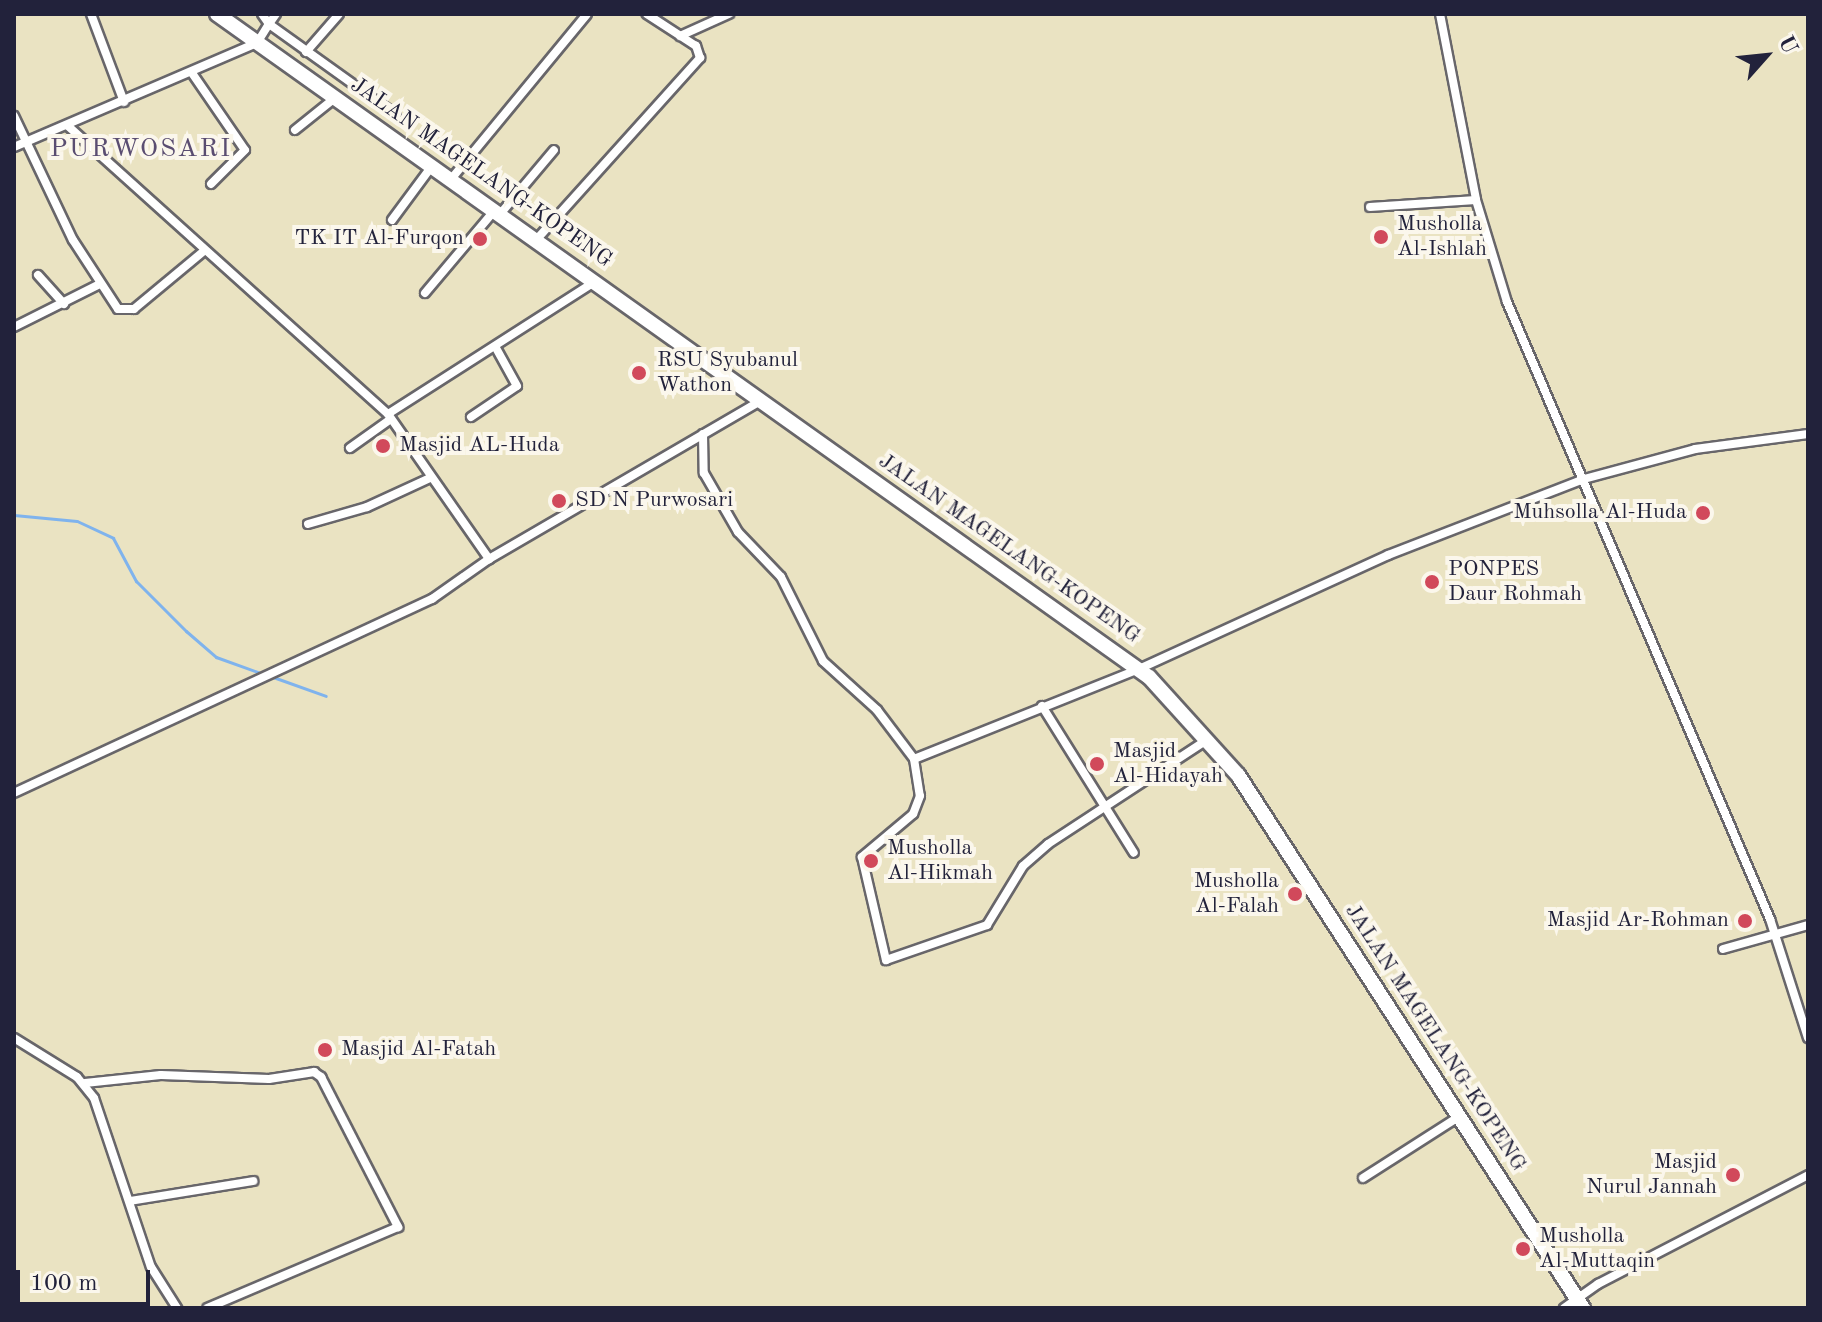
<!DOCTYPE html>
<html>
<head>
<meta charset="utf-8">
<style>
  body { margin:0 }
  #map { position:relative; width:1822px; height:1322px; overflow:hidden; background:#eae3c2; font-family:"Old Standard TT",serif }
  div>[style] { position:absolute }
  .stream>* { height:3px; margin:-1.5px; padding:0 1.5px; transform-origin:1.5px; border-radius:1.5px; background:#7fb3ed }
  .roads { filter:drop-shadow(2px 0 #68666a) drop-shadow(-2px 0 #68666a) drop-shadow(0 2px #68666a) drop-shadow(0 -2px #68666a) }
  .minor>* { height:8px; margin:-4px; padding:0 4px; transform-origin:4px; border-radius:4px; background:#fff }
  .primary>* { height:14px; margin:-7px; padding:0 7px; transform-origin:7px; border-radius:7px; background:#fff }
  .dots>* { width:22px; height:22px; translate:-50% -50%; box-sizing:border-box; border:4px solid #fbf7ec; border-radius:50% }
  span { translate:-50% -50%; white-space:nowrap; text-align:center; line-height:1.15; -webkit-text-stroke:8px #fbf7ec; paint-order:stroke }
  .street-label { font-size:22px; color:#22223b }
  .poi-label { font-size:22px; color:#22223b }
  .left { translate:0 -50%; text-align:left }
  .right { translate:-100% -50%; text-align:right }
  .quarter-label { font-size:26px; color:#5a4d71; letter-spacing:2px }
  .frame { position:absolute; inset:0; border:16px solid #22223b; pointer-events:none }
  .north { position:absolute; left:1726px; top:16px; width:80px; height:80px; -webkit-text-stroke:6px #fbf7ec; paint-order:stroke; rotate:63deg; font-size:22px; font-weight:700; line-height:32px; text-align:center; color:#22223b }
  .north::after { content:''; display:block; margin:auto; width:28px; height:36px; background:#22223b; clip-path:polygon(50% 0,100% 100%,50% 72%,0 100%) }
  .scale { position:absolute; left:16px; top:1270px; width:134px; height:36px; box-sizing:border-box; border:4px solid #22223b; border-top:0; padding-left:10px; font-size:24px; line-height:28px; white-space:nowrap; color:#22223b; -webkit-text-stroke:6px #fbf7ec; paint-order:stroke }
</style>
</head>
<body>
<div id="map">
  <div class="stream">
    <i style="left:14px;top:515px;width:63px;rotate:5.4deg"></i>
    <i style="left:77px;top:521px;width:40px;rotate:25deg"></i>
    <i style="left:113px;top:538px;width:49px;rotate:61.9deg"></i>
    <i style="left:136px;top:581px;width:71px;rotate:45deg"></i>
    <i style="left:186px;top:631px;width:40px;rotate:41deg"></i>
    <i style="left:216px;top:657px;width:53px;rotate:19.8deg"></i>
    <i style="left:273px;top:677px;width:56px;rotate:19.7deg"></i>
  </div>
  <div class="roads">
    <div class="minor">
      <i style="left:91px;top:14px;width:94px;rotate:69.4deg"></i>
      <i style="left:276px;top:14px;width:12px;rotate:125deg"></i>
      <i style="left:269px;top:24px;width:156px;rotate:35.6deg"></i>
      <i style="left:1440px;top:14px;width:189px;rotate:79deg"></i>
      <i style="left:1476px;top:200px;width:107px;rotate:73.1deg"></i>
      <i style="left:1507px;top:302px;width:671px;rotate:66.91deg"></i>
      <i style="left:1770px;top:919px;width:125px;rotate:72.3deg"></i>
      <i style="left:680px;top:36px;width:54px;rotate:-24.2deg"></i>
      <i style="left:306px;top:52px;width:50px;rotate:-49deg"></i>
      <i style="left:192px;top:73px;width:93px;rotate:55.5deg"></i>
      <i style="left:245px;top:150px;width:48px;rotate:135deg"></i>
      <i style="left:14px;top:116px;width:137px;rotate:64.6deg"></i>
      <i style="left:73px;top:240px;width:82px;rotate:56.9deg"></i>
      <i style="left:118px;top:309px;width:16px"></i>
      <i style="left:134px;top:309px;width:92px;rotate:-39.7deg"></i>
      <i style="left:68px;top:126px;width:431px;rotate:42deg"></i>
      <i style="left:388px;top:414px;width:177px;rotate:55.1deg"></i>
      <i style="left:489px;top:559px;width:315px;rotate:-30.2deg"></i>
      <i style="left:295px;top:130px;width:53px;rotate:-38.8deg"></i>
      <i style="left:14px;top:147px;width:264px;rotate:-23.2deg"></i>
      <i style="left:257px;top:43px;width:22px;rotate:-58deg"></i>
      <i style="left:269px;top:24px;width:12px;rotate:-125deg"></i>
      <i style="left:452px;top:178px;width:212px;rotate:-50.5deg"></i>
      <i style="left:1370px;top:207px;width:106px;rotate:-3.8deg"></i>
      <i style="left:501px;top:213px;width:82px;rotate:-49.9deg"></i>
      <i style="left:392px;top:220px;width:67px;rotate:-53.5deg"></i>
      <i style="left:537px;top:239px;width:244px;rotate:-48deg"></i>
      <i style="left:700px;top:58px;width:13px;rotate:-108deg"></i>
      <i style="left:696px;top:46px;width:59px;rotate:-146.9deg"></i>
      <i style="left:38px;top:275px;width:39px;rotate:48deg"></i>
      <i style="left:425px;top:293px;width:109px;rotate:-49.9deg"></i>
      <i style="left:14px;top:327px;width:94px;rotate:-26.6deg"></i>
      <i style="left:388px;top:414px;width:247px;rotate:-32.6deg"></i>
      <i style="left:471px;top:417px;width:55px;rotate:-34deg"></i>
      <i style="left:517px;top:386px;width:43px;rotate:-118.9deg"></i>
      <i style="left:703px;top:434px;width:39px;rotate:89deg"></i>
      <i style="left:704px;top:473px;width:68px;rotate:60deg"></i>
      <i style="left:738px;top:532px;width:62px;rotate:46.3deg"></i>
      <i style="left:781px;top:577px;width:94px;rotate:63.4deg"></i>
      <i style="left:823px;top:661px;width:73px;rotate:42.2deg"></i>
      <i style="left:877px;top:710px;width:61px;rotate:52.9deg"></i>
      <i style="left:914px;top:759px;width:37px;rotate:81deg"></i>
      <i style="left:920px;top:796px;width:19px;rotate:111deg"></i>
      <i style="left:913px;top:814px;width:67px;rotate:139.9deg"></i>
      <i style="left:862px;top:857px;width:106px;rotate:76.9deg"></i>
      <i style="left:886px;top:960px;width:107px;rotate:-19.1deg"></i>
      <i style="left:987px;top:925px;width:69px;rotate:-58.6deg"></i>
      <i style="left:1023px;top:866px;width:33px;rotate:-41deg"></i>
      <i style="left:1048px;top:844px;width:190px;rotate:-33.2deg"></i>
      <i style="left:350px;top:448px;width:50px;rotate:-35.3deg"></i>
      <i style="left:308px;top:524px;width:61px;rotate:-16.1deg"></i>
      <i style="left:367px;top:507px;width:69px;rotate:-24.7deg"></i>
      <i style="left:1042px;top:706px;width:173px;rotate:58deg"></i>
      <i style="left:914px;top:759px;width:242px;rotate:-21.8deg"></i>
      <i style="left:1139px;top:669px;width:274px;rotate:-24.6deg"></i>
      <i style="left:1388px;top:555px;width:210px;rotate:-21.2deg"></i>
      <i style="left:1584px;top:479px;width:115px;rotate:-15.1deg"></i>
      <i style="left:1695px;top:449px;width:114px;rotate:-7.6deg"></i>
      <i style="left:14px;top:793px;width:461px;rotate:-24.9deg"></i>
      <i style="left:432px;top:599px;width:70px;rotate:-35.1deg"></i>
      <i style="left:1723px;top:949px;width:88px;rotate:-15.8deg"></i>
      <i style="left:14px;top:1038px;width:74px;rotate:31.8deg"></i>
      <i style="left:77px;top:1077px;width:27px;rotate:51deg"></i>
      <i style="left:94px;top:1098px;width:178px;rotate:71.4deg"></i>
      <i style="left:151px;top:1267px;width:49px;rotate:57.6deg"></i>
      <i style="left:85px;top:1083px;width:76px;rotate:-6deg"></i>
      <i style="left:161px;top:1075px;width:108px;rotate:2.1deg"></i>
      <i style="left:269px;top:1079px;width:46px;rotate:-8.8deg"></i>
      <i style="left:314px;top:1072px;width:9px;rotate:36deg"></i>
      <i style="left:321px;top:1077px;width:169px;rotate:62.8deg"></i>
      <i style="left:398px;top:1227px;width:207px;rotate:157deg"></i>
      <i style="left:1363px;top:1178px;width:115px;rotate:-32.6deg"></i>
      <i style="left:130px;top:1201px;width:125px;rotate:-9.2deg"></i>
      <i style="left:1564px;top:1308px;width:42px;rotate:-35.2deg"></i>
      <i style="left:1598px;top:1284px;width:237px;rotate:-27.4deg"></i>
    </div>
    <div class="primary">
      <i style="left:217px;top:14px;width:1144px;rotate:35.43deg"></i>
      <i style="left:1149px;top:677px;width:132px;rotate:47.8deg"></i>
      <i style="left:1238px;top:775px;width:635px;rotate:57.09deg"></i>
    </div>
  </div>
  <div class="dots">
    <i style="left:1381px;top:237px;background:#d1495b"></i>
    <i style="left:480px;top:239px;background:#d1495b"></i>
    <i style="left:639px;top:373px;background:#d1495b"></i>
    <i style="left:383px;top:446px;background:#d1495b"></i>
    <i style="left:559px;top:501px;background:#d1495b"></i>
    <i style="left:1703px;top:513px;background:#d1495b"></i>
    <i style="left:1432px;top:582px;background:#d1495b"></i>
    <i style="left:1097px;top:764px;background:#d1495b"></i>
    <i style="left:871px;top:861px;background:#d1495b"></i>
    <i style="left:1295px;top:894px;background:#d1495b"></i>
    <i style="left:1745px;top:921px;background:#d1495b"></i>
    <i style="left:325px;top:1050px;background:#d1495b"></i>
    <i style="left:1733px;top:1175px;background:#d1495b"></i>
    <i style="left:1523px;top:1249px;background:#d1495b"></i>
  </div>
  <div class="street-label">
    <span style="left:481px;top:173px;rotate:35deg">JALAN MAGELANG-KOPENG</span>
    <span style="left:1009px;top:549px;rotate:35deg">JALAN MAGELANG-KOPENG</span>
    <span style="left:1435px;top:1038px;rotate:57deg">JALAN MAGELANG-KOPENG</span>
  </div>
  <div class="poi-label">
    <span class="left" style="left:1397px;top:237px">Musholla<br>Al-Ishlah</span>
    <span class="right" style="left:464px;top:239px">TK IT Al-Furqon</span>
    <span class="left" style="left:657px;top:373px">RSU Syubanul<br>Wathon</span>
    <span class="left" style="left:399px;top:446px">Masjid AL-Huda</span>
    <span class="left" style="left:575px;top:501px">SD N Purwosari</span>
    <span class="right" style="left:1687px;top:513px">Muhsolla Al-Huda</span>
    <span class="left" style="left:1448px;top:582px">PONPES<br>Daur Rohmah</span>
    <span class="left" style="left:1113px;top:764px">Masjid<br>Al-Hidayah</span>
    <span class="left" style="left:887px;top:861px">Musholla<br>Al-Hikmah</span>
    <span class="right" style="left:1279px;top:894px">Musholla<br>Al-Falah</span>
    <span class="right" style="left:1729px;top:921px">Masjid Ar-Rohman</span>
    <span class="left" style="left:341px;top:1050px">Masjid Al-Fatah</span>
    <span class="right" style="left:1717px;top:1175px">Masjid<br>Nurul Jannah</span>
    <span class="left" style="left:1539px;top:1249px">Musholla<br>Al-Muttaqin</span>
  </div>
  <div class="quarter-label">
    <span style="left:141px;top:150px">PURWOSARI</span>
  </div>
  <div class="frame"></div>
  <div class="north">U</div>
  <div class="scale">100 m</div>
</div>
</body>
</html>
